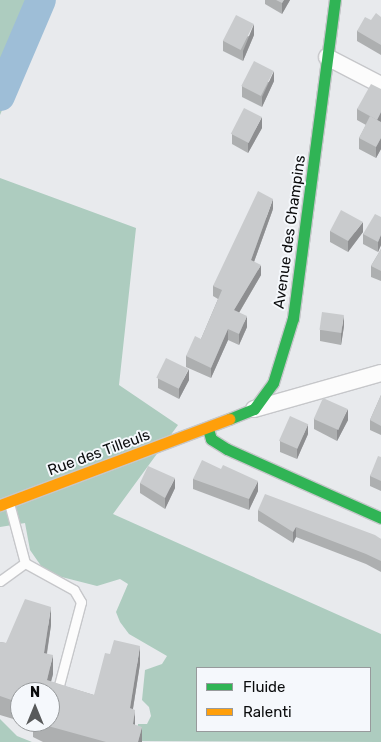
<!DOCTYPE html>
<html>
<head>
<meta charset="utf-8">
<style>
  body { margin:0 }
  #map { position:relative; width:381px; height:742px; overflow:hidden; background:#e8eaed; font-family:Rubik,sans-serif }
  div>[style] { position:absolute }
  .forest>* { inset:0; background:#adccbf }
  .river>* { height:30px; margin:-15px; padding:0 15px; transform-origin:15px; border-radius:15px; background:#9ebed7 }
  .roads { filter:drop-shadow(1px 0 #c6c7ca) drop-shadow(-1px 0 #c6c7ca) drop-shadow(0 1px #c6c7ca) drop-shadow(0 -1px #c6c7ca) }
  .lane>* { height:9px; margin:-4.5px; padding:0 4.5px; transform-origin:4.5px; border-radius:4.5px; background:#fcfcfc }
  .street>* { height:16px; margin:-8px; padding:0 8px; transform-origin:8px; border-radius:8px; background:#fcfcfc }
  .fast>* { height:11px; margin:-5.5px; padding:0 5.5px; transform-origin:5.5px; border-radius:5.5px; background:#30b455 }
  .slow>* { height:11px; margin:-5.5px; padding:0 5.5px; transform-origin:5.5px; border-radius:5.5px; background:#ff9f0a }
  .wall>* { inset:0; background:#adafb0 }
  .shaded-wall>* { inset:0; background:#8d8e90 }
  .building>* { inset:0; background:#c9cbcd; transform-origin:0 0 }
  span { translate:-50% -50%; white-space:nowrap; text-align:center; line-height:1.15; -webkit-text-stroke:4px #f5f8fc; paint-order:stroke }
  .street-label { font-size:15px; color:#0b0c0d }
  .legend { position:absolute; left:196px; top:667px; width:175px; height:65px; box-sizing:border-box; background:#f5f8fc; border:1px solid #979a9c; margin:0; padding:6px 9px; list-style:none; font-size:15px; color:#0b0c0d }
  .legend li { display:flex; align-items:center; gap:10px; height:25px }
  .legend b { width:25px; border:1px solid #979a9c }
  .north { position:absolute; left:10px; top:682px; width:50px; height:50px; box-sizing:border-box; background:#f5f8fc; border:1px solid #979a9c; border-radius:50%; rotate:0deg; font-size:14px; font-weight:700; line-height:20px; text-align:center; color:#0b0c0d }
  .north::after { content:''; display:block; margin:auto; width:18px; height:22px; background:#585a5b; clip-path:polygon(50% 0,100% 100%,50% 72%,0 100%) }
</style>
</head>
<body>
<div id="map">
  <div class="forest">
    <i style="clip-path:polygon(0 0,48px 0,0 115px)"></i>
    <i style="clip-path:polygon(evenodd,0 178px,136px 228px,119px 385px,178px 425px,113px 514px,381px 634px,381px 742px,137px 741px,138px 724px,147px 724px,151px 716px,149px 707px,142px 700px,145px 670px,162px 664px,167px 656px,129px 634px,120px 622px,116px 612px,128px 584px,120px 579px,97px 586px,46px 573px,30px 550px,25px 523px,0 527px,0 178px,197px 668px,370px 668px,370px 731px,197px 731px,197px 668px)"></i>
    <i style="clip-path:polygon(0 719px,17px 736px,32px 742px,0 742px)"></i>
  </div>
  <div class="river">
    <i style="left:0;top:96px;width:104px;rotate:-66.9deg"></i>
  </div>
  <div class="roads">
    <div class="lane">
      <i style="left:25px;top:563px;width:56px;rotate:28.9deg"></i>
      <i style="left:74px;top:590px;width:14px;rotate:60deg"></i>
      <i style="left:81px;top:602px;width:90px;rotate:104.8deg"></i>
      <i style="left:0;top:581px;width:31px;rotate:-36deg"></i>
      <i style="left:25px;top:563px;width:62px;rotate:-104.9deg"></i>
    </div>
    <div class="street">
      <i style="left:327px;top:57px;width:61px;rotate:27.4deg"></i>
      <i style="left:254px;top:409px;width:132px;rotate:-15.8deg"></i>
    </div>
    <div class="fast">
      <i style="left:229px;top:419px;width:27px;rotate:-22deg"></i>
      <i style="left:254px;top:409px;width:32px;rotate:-54deg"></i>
      <i style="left:273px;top:383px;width:68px;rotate:-72.9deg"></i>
      <i style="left:293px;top:318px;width:321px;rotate:-82.5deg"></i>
      <i style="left:208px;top:429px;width:10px;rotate:73deg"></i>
      <i style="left:211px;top:439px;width:19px;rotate:32deg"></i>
      <i style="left:227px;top:449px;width:169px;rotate:24.1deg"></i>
    </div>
    <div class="slow">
      <i style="left:0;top:505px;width:245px;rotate:-20.6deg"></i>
    </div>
  </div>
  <div class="wall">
    <i style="clip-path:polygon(265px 0,290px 0,282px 14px,265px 4px)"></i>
    <i style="clip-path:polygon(381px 17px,381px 55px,357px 41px,357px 31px)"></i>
    <i style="clip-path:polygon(254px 35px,243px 61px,223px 51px,223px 41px)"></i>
    <i style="clip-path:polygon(274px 81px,262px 107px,242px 97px,242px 86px)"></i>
    <i style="clip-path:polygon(381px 89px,381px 149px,376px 158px,359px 149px,359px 138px,366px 125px,357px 120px,357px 109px)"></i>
    <i style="clip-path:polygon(262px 128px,248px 153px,232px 144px,232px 134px)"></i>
    <i style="clip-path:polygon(273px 209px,254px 262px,261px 275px,239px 313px,247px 327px,239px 345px,228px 340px,211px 378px,186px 367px,186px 356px,201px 339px,218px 299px,213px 296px,213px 286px)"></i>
    <i style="clip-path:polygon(381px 217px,381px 245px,378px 252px,363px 244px,363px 234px)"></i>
    <i style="clip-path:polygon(330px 231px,363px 232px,348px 252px,330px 242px)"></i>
    <i style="clip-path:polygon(381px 249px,381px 281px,371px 277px,371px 266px)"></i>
    <i style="clip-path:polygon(344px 326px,341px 345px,320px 341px,320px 330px)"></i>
    <i style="clip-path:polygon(158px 378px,189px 380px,179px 399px,158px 388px)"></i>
    <i style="clip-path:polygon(381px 395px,381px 435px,370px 430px,370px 420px)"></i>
    <i style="clip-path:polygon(314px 419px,348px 420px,337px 441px,314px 429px)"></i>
    <i style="clip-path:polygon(308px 434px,297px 459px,280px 452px,280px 441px)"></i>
    <i style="clip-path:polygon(381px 457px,381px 491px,370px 486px,370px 476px)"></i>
    <i style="clip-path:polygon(221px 469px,258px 491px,249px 510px,193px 489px,193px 479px)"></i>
    <i style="clip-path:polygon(140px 483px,175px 488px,165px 509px,140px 493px)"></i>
    <i style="clip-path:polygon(258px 510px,381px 539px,381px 572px,366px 564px,296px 537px,293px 543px,258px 521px)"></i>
    <i style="clip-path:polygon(51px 625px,47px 654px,53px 674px,51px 682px,94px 695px,140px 664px,133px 709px,135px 725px,142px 742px,43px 742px,33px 737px,33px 725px,23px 722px,50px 722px,20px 692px,20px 721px,0 715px,0 642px,6px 643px)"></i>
  </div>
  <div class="shaded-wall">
    <i style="clip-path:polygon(284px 0,290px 0,282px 14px,282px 3px)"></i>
    <i style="clip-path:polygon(254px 24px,254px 35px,243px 61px,243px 51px)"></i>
    <i style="clip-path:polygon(274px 71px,274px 81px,262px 107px,262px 97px)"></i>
    <i style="clip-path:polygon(381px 112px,381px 123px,377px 120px)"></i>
    <i style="clip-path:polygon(262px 117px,262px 128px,248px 153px,248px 143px)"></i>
    <i style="clip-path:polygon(381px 138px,381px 149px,376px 158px,376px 147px)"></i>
    <i style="clip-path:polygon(273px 199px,273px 209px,251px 270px,251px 260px)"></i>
    <i style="clip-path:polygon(363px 222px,363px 232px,348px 252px,348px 241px)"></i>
    <i style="clip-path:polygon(381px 235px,381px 245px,378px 252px,378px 242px)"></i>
    <i style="clip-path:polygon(261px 265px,261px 275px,234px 321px,234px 310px)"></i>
    <i style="clip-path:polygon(344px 315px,344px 326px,341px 345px,341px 334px)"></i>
    <i style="clip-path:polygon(247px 316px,247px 327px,239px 345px,239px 334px)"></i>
    <i style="clip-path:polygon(228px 329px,228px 340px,211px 378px,211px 368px)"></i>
    <i style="clip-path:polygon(189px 369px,189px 380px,179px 399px,179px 388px)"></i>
    <i style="clip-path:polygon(348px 409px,348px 420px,337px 441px,337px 430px)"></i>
    <i style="clip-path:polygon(308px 424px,308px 434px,297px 459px,297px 449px)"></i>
    <i style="clip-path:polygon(175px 478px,175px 488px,165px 509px,165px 498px)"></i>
    <i style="clip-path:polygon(258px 481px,258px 491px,249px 510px,249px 499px)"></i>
    <i style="clip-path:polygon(296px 527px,296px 537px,293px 543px,293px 532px)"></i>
    <i style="clip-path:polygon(51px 607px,51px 625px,44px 671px,44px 653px)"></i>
    <i style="clip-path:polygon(140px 646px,140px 664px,130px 727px,130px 708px)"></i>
    <i style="clip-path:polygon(53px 655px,53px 674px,48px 692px,47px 680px)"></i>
    <i style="clip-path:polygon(135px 710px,135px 728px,133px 724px)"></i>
    <i style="clip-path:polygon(142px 727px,142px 742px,138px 742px)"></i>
  </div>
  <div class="building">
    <i style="clip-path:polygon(276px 0,284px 0,282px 3px)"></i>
    <i style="clip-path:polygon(376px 13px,381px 17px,381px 45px,357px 31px,365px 17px,371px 20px)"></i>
    <i style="left:236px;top:15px;width:20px;height:29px;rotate:27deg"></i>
    <i style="left:254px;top:61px;width:22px;height:28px;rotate:27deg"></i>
    <i style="clip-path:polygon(371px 84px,381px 89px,381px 112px,377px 120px,357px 109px)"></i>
    <i style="left:244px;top:108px;width:20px;height:29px;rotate:27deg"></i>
    <i style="clip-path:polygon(370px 116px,381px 122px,381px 138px,376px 147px,359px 138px)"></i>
    <i style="clip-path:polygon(258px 191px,273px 199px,251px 260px,261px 265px,234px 310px,247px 316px,239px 334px,228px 329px,211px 368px,186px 356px,195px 336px,201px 339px,222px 290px,213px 286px)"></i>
    <i style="clip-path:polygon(341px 210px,363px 222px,348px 241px,330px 231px)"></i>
    <i style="clip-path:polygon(375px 214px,381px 217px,381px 235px,378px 242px,363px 234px)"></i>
    <i style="clip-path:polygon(381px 249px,381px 271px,371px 266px)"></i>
    <i style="left:322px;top:312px;width:22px;height:18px;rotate:8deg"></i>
    <i style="left:166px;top:358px;width:25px;height:22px;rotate:26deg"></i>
    <i style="clip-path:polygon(381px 395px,381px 426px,370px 420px)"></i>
    <i style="left:323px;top:398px;width:27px;height:23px;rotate:24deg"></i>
    <i style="left:290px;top:416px;width:20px;height:27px;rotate:24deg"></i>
    <i style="clip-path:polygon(378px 456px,381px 457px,381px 481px,370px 476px)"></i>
    <i style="clip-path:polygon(202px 460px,221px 469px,223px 465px,258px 481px,249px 499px,193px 479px)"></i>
    <i style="clip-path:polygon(148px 466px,175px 478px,165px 498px,140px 483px)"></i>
    <i style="clip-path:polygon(265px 494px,375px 535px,381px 539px,381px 561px,366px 554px,296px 527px,293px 532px,258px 510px)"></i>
    <i style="clip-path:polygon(25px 599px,51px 607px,44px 653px,53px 655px,47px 680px,94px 695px,105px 653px,110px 654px,114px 640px,140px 646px,130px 708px,135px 710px,133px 724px,142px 727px,138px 742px,106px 742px,48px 726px,39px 722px,50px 722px,50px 692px,20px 692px,20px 703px,0 696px,0 642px,6px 643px)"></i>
  </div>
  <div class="street-label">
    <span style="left:290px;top:232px;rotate:-82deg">Avenue des Champins</span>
    <span style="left:99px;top:453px;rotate:-20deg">Rue des Tilleuls</span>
  </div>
  <ul class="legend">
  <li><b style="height:6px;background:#30b455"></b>Fluide</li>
  <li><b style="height:6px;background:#ff9f0a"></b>Ralenti</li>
  </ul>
  <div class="north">N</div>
</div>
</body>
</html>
